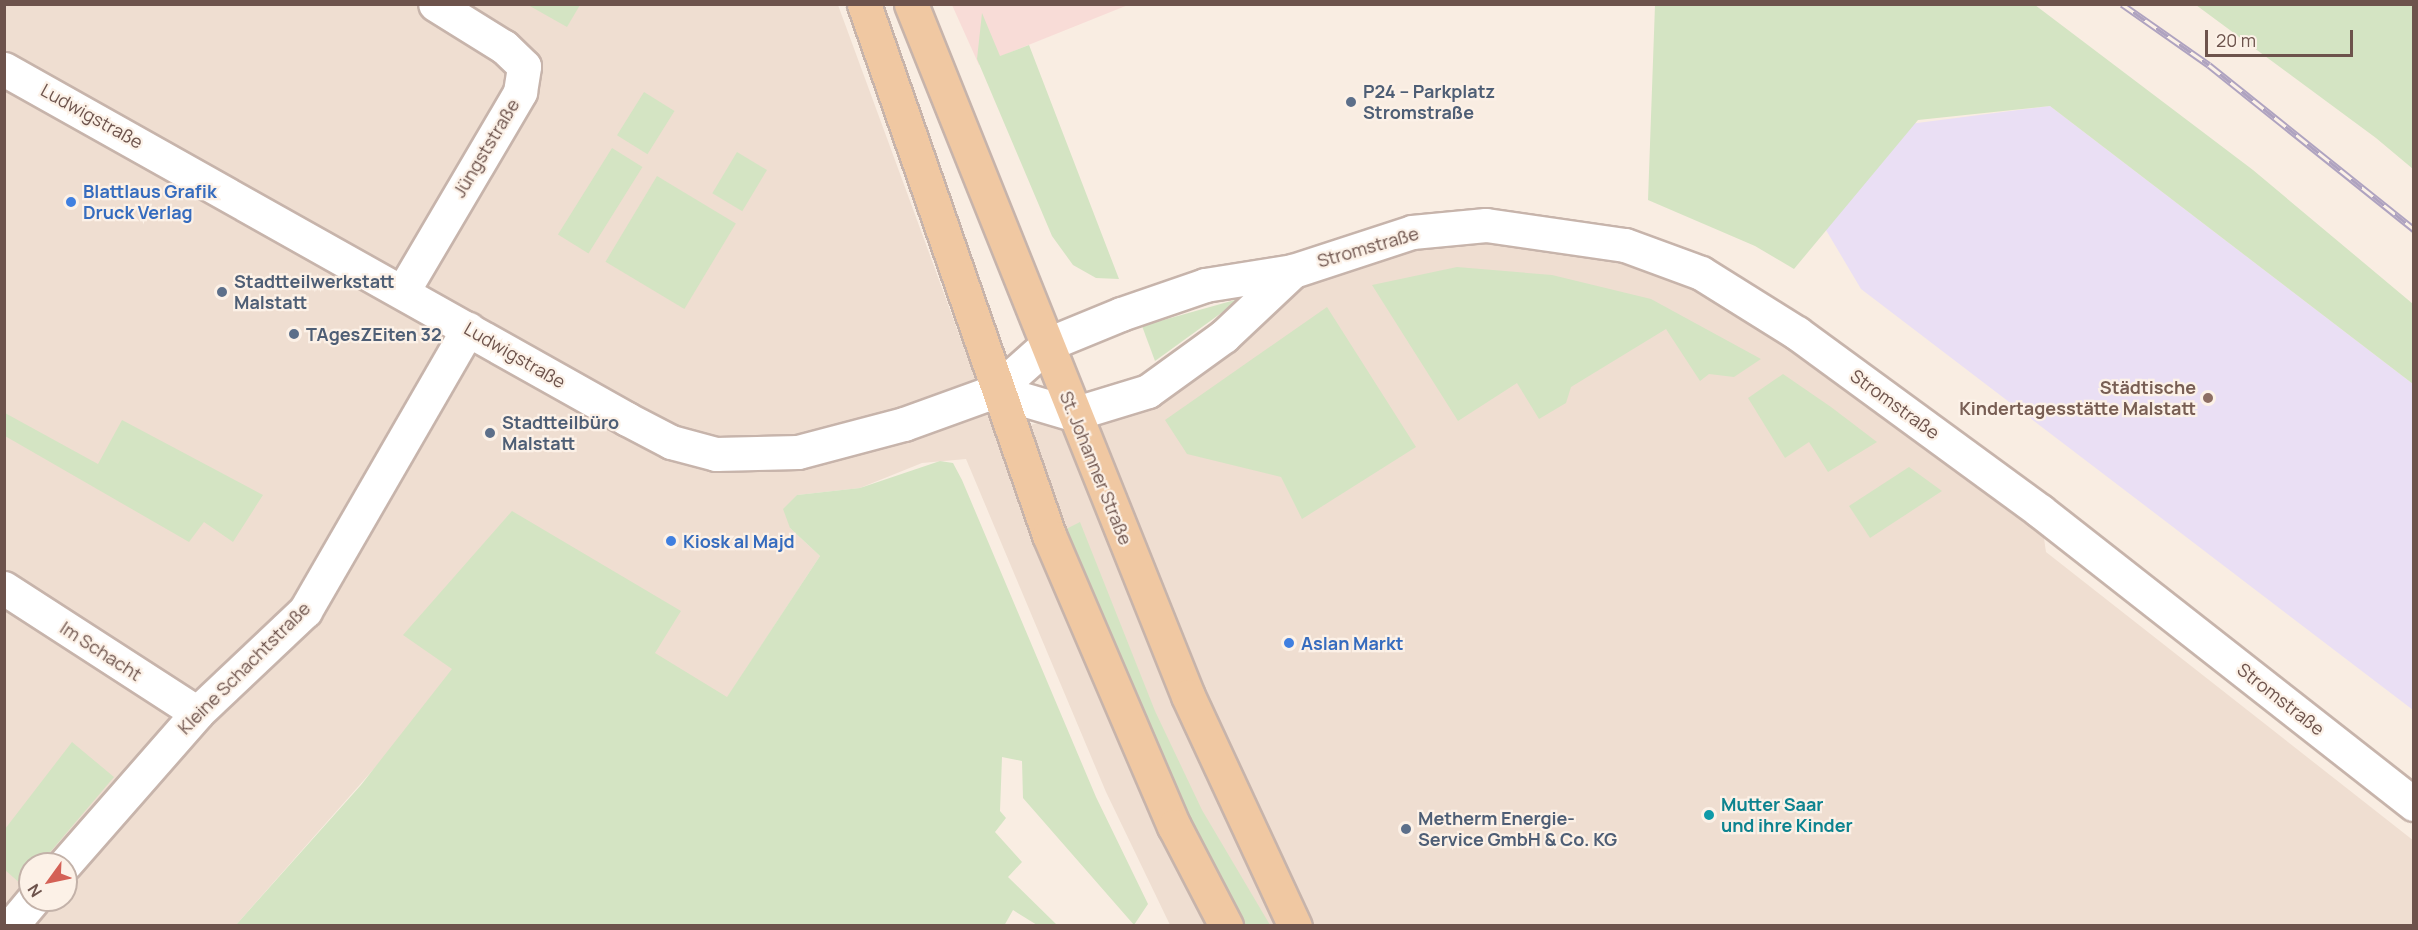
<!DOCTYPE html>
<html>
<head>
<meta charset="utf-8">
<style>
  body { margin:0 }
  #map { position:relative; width:2418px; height:930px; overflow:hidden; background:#f9ede2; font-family:Manrope,sans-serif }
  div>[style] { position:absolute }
  .residential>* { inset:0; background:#efded1 }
  .commercial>* { inset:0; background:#f8dcd7 }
  .education>* { inset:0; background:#eadff4 }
  .green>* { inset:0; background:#d4e4c3; transform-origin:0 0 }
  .roads { filter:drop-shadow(2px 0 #c7b4ab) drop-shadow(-2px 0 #c7b4ab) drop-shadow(0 2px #c7b4ab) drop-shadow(0 -2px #c7b4ab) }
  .minor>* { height:33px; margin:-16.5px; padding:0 16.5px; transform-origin:16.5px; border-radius:16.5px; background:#fff }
  .primary>* { height:33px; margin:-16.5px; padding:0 16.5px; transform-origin:16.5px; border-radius:16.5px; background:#f0c8a2 }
  .rail>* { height:7px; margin-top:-3.5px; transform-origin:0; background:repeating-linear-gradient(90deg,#fcf1e7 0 14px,#afa3c0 0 28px); box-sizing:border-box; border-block:2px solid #afa3c0 }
  .dots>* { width:16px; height:16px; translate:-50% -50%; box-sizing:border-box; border:3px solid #fcf1e7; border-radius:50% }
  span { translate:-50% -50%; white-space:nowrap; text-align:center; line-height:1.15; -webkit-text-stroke:4.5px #fcf1e7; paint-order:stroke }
  .service-label { font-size:18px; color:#4e5e75; font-weight:700 }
  .left { translate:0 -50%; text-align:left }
  .street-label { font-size:18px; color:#6d534c }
  .shop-label { font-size:18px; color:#366cbe; font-weight:700 }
  .education-label { font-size:18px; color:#785e54; font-weight:700 }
  .right { translate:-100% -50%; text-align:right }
  .culture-label { font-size:18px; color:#0d838f; font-weight:700 }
  .frame { position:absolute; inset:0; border:6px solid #6d534c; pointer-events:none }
  .north { position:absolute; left:18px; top:852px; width:60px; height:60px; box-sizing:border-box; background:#fcf1e7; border:2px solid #c3b2a9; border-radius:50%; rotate:237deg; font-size:16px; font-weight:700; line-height:24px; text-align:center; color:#6d534c }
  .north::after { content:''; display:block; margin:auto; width:21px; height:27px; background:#d46156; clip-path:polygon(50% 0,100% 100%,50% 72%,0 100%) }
  .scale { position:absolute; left:2205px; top:30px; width:148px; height:27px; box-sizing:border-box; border:3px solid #6d534c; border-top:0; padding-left:8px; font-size:18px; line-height:21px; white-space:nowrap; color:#6d534c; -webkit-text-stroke:4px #fcf1e7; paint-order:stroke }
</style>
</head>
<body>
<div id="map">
  <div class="residential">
    <i style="clip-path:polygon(evenodd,5px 4px,838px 5px,996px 435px,1148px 391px,1293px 271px,1486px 225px,1701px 273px,2040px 511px,2046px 552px,2414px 841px,2413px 925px,1170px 925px,1106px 792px,966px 459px,922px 463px,860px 488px,797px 495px,790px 528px,820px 556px,727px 698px,379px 763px,236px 925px,5px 926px,5px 4px,30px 864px,66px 864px,66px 900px,30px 900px,30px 864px)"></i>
  </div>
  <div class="commercial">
    <i style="clip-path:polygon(952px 5px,1128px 5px,979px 65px)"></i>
  </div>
  <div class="education">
    <i style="clip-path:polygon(2050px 106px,2413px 384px,2413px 710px,1861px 289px,1826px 230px,1800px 138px)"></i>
  </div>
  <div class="green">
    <i style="clip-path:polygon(528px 5px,580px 5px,567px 27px)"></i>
    <i style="clip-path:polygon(1655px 5px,2035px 5px,2253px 170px,2413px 304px,2413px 384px,2050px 106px,1918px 120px,1794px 269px,1755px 246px,1648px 200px)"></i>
    <i style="clip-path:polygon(2196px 5px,2413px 5px,2413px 169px,2376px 138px)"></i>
    <i style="clip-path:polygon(982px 13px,1000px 56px,1029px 45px,1119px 279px,1096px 278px,1073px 265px,1052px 236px,977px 59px)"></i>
    <i style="left:644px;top:92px;width:36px;height:51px;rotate:32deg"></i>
    <i style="left:612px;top:148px;width:36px;height:102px;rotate:32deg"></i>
    <i style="left:737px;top:152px;width:35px;height:48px;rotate:31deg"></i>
    <i style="left:657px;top:176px;width:92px;height:100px;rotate:31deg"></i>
    <i style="clip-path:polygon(1457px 267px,1552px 275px,1651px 299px,1761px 359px,1734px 377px,1709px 374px,1700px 381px,1666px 329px,1571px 387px,1566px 403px,1539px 419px,1517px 383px,1458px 421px,1372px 285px)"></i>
    <i style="clip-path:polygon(1242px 298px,1155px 361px,1142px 326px)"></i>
    <i style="clip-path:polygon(1327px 307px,1416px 447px,1302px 519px,1281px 477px,1187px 454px,1165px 420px)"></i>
    <i style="clip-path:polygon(1783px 374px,1831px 407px,1877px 442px,1828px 472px,1809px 442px,1785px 458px,1748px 398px)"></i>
    <i style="clip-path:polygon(5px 413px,98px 464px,122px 420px,263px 495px,233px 542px,204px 522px,189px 542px,5px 436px)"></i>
    <i style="clip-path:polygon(940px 461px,953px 463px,962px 480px,1096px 797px,1148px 904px,1134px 925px,1023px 798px,1022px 761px,1002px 757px,1000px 811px,1006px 818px,995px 832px,1022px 862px,1008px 877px,1057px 925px,1037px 925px,1013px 910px,1004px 926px,236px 925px,361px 785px,452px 669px,403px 635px,512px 511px,681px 611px,655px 653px,727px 697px,820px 556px,790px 528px,783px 509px,797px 495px,860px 488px)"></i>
    <i style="clip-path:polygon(1909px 467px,1942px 491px,1870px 538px,1849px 506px)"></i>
    <i style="clip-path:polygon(1080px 522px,1155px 711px,1202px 810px,1270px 925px,1242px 925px,1188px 818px,1066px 529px)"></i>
    <i style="clip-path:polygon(72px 742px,114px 777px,40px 864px,30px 864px,22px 885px,5px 870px,5px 829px)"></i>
  </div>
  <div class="roads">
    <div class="minor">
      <i style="left:4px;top:69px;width:715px;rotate:29.33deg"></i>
      <i style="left:627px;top:419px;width:50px;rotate:27.6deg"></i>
      <i style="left:671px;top:442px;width:47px;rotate:14.9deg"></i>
      <i style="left:716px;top:454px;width:82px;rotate:-1.4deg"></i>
      <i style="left:798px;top:452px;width:110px;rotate:-14.8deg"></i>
      <i style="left:904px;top:424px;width:97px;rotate:-19.9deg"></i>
      <i style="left:995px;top:391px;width:71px;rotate:-41.6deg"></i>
      <i style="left:1048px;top:344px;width:79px;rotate:-22.3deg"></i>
      <i style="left:1121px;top:314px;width:89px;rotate:-19deg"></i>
      <i style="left:1205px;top:285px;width:89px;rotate:-9deg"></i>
      <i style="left:1293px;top:271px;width:125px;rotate:-18.1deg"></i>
      <i style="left:1412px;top:232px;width:74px;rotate:-5.4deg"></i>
      <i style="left:1486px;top:225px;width:140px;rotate:8.2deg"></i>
      <i style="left:1625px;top:245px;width:81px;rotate:20.2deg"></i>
      <i style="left:1701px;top:273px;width:113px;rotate:32deg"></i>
      <i style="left:1797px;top:333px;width:301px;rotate:36.2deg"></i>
      <i style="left:2040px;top:511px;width:475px;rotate:38.1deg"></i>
      <i style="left:403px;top:291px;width:231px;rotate:-59.5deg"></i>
      <i style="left:520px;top:92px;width:26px;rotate:-81deg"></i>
      <i style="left:524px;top:66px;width:28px;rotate:-136deg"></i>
      <i style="left:504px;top:47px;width:81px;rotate:-148.1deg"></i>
      <i style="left:995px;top:391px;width:81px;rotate:16.4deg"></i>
      <i style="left:1073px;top:414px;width:78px;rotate:-17deg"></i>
      <i style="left:1148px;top:391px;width:94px;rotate:-35.9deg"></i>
      <i style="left:1224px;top:336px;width:95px;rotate:-43.3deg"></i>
      <i style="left:4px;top:588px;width:230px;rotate:32.9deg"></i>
      <i style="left:65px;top:864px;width:201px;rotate:-48.8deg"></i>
      <i style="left:197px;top:713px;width:149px;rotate:-43.4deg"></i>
      <i style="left:305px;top:611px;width:326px;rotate:-60deg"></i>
      <i style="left:11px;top:926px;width:34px;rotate:-50deg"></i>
    </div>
    <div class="primary">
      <i style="left:864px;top:4px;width:562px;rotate:70.79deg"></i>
      <i style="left:1049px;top:535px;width:317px;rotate:66.8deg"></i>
      <i style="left:1174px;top:826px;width:113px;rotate:62.5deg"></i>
      <i style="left:911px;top:4px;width:745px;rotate:68.18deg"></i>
      <i style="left:1188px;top:696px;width:254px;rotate:65.1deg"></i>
    </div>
  </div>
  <div class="rail">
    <i style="left:2122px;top:4px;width:106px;rotate:35deg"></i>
    <i style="left:2209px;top:65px;width:263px;rotate:38.7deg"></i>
  </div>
  <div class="dots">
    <i style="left:1351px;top:102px;background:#5c6f8a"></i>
    <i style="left:71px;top:202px;background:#3f7fe0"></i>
    <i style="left:222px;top:292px;background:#5c6f8a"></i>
    <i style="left:294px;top:334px;background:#5c6f8a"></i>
    <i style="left:2208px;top:398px;background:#8d6e63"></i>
    <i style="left:490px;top:433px;background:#5c6f8a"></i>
    <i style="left:671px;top:541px;background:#3f7fe0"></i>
    <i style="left:1289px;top:643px;background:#3f7fe0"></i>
    <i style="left:1709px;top:815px;background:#0f9aa8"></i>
    <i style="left:1406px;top:829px;background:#5c6f8a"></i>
  </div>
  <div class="service-label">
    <span class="left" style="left:1363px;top:102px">P24 – Parkplatz<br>Stromstraße</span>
    <span class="left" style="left:234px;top:292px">Stadtteilwerkstatt<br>Malstatt</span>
    <span class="left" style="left:306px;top:334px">TAgesZEiten 32</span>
    <span class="left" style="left:502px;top:433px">Stadtteilbüro<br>Malstatt</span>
    <span class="left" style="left:1418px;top:829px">Metherm Energie-<br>Service GmbH &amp; Co. KG</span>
  </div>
  <div class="street-label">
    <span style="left:92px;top:116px;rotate:29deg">Ludwigstraße</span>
    <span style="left:486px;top:148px;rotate:-59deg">Jüngststraße</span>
    <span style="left:1368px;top:247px;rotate:-16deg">Stromstraße</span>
    <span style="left:515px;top:355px;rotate:30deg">Ludwigstraße</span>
    <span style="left:1895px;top:404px;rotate:36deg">Stromstraße</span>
    <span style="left:1096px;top:468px;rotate:68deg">St. Johanner Straße</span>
    <span style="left:101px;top:651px;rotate:33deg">Im Schacht</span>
    <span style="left:244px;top:668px;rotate:-45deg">Kleine Schachtstraße</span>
    <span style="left:2281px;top:699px;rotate:38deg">Stromstraße</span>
  </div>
  <div class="shop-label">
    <span class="left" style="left:83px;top:202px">Blattlaus Grafik<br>Druck Verlag</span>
    <span class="left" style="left:683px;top:541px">Kiosk al Majd</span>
    <span class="left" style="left:1301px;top:643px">Aslan Markt</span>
  </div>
  <div class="education-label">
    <span class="right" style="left:2196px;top:398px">Städtische<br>Kindertagesstätte Malstatt</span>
  </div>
  <div class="culture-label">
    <span class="left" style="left:1721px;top:815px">Mutter Saar<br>und ihre Kinder</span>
  </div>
  <div class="frame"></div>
  <div class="north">N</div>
  <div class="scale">20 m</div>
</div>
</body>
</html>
